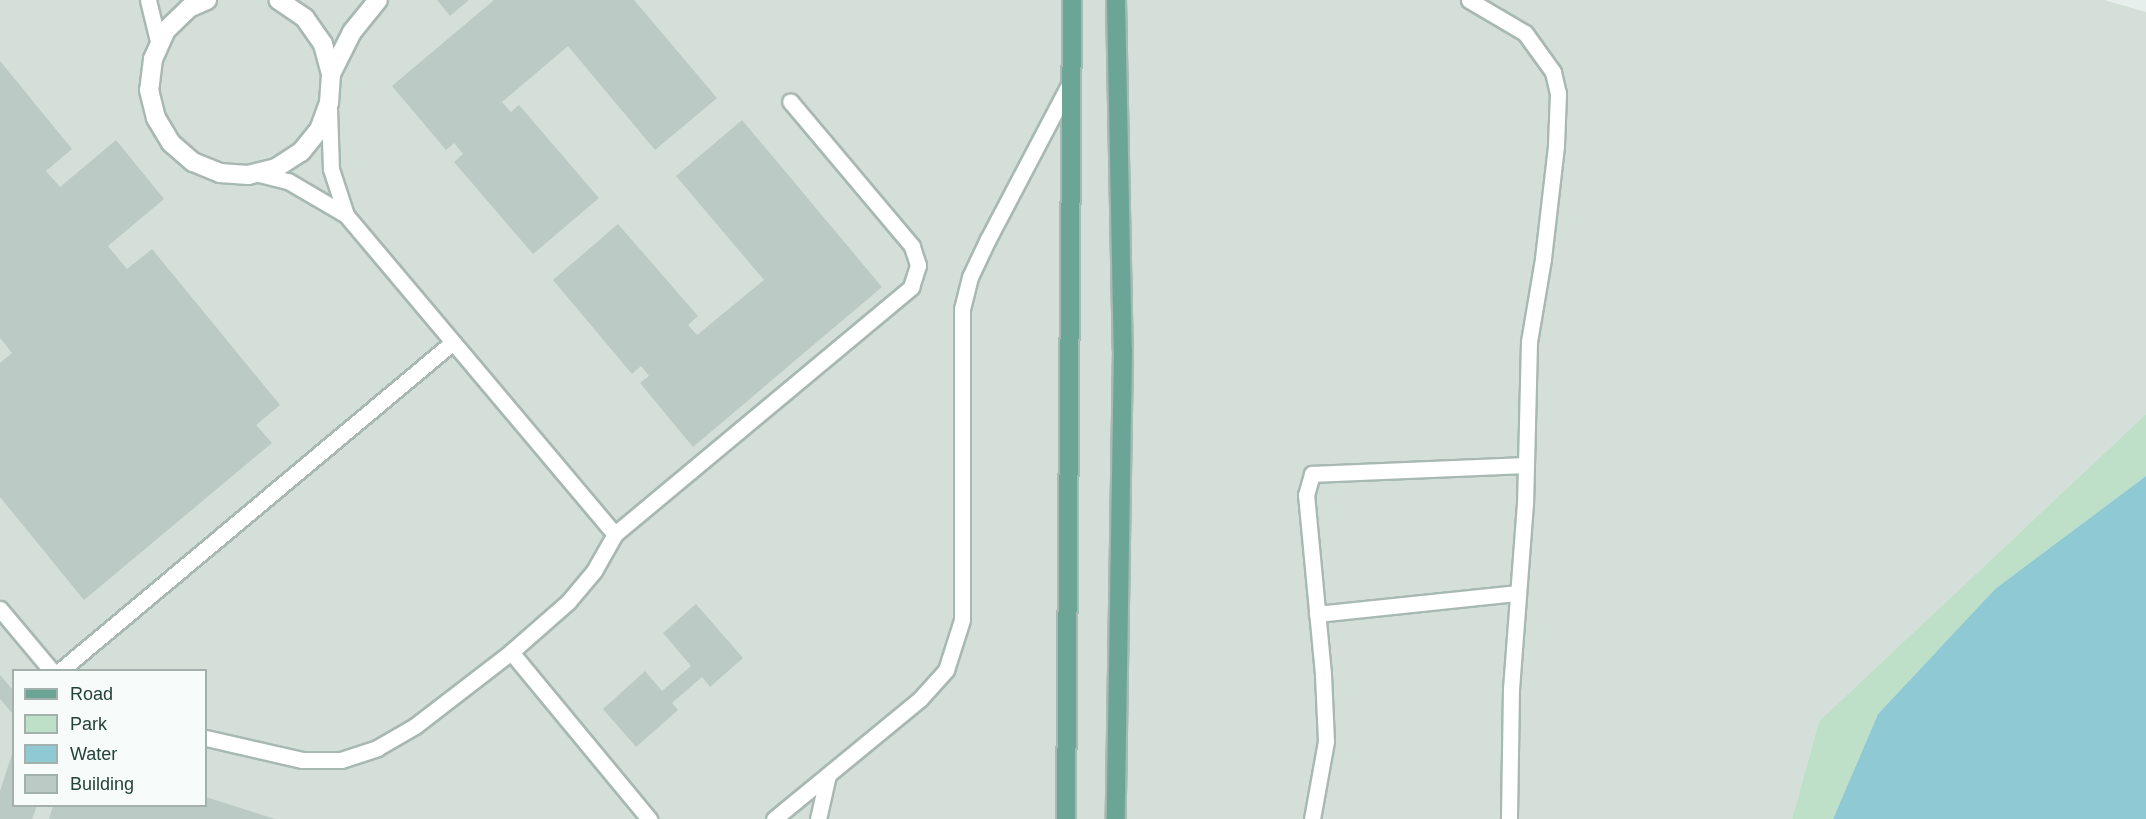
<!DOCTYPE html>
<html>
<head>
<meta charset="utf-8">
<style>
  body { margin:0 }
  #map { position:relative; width:2146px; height:819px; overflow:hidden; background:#e6efeb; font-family:Arial,sans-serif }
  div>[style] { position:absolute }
  .built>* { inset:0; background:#d4dfda }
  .green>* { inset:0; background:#bfe0c8 }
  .water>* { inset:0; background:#8ec9d4 }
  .building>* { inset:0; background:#bbcac4 }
  .roads { filter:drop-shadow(2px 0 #a8b8b2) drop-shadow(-2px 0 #a8b8b2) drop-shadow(0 2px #a8b8b2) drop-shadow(0 -2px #a8b8b2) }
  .service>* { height:15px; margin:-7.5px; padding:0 7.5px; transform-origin:7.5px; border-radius:7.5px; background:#fff }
  .minor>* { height:18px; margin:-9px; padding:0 9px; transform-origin:9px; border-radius:9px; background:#fff }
  .primary>* { height:18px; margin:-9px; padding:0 9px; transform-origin:9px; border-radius:9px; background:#6aa596 }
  span { translate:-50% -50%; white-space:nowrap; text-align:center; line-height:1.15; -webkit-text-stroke:4.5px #f7fbf9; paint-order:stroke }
  .legend { position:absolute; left:12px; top:669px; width:195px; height:138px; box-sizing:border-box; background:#f7fbf9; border:2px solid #a3b1ad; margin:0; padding:8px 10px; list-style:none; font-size:18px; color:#24423a }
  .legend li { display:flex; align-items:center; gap:12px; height:30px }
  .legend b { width:30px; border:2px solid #a3b1ad }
</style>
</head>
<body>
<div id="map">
  <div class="built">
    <i style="clip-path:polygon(evenodd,0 0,2104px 0,2146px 12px,2146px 414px,1819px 721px,1792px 819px,0 819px,0 0,14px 670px,206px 670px,206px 806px,14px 806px,14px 670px)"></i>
  </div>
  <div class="green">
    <i style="clip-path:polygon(2146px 414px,2146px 476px,1995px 589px,1878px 714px,1833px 819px,1792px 819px,1819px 721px)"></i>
  </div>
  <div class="water">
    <i style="clip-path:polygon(2146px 476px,2146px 819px,1833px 819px,1878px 714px,1995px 589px)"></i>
  </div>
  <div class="building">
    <i style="clip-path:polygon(437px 0,469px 0,450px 16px)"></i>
    <i style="clip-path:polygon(494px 0,634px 0,717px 98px,655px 150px,568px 46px,502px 102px,511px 112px,519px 105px,599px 198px,533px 254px,454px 162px,463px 154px,454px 143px,446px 150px,392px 86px)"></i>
    <i style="clip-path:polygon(0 61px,72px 149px,46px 171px,60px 187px,116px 140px,164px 199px,108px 246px,127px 269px,152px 249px,280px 405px,256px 425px,272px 443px,84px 600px,0 497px,0 363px,12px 353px,0 338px)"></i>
    <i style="clip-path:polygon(742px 120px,882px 287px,693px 447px,640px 383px,649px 376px,641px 366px,632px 374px,553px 280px,618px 224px,698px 316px,688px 325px,697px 335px,764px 280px,676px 176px)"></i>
    <i style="clip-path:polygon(696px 604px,743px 658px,710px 687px,702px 677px,672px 703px,678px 710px,636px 747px,603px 709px,645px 671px,662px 691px,691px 666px,663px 633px)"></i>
    <i style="clip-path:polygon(0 675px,14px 691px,14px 715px,0 699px)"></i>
    <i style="clip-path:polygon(13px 751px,14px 806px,37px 806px,32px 819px,0 819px,0 791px)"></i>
    <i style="clip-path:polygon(206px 797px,275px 819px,49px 819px,53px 806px,206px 806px)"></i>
  </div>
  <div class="roads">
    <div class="service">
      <i style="left:148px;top:0;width:46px;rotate:76.3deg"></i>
      <i style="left:1469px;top:0;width:65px;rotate:30.5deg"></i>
      <i style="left:1525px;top:33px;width:48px;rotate:54.3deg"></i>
      <i style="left:1553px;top:72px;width:22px;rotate:77deg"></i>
      <i style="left:1558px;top:93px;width:53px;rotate:92.2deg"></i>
      <i style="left:1556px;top:146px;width:114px;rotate:96.6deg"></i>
      <i style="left:1543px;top:259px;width:84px;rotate:99.6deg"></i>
      <i style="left:1529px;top:342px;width:161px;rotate:91.4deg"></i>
      <i style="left:1525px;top:503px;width:187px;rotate:94.3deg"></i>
      <i style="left:1511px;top:689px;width:130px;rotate:90.9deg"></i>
      <i style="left:329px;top:109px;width:60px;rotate:88.1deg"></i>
      <i style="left:331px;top:169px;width:48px;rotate:71.9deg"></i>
      <i style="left:255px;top:173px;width:34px;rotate:14deg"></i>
      <i style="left:288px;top:181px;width:67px;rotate:30.4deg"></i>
      <i style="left:346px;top:215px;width:417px;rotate:49.9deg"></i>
      <i style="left:0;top:609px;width:80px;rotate:50.1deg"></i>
      <i style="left:1317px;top:614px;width:202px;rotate:-6deg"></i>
      <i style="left:511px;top:652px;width:76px;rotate:-41.3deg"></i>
      <i style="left:568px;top:602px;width:40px;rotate:-50deg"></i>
      <i style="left:594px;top:571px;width:43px;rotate:-60.4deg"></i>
      <i style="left:615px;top:534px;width:386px;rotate:-39.8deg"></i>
      <i style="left:911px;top:287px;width:23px;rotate:-72deg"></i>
      <i style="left:918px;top:265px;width:20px;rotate:-108deg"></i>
      <i style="left:912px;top:246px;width:189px;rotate:-130.1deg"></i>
      <i style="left:61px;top:670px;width:511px;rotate:-39.92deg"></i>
      <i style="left:206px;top:738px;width:98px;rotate:12.9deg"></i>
      <i style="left:302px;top:760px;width:39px"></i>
      <i style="left:341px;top:760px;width:38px;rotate:-18deg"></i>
      <i style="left:377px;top:748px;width:44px;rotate:-30.1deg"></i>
      <i style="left:415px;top:726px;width:121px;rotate:-37.6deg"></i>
      <i style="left:511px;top:652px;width:217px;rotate:50.4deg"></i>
      <i style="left:774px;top:819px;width:189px;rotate:-39.4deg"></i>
      <i style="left:920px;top:699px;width:39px;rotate:-48deg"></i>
      <i style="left:946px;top:670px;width:52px;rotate:-72.3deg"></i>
      <i style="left:962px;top:620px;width:311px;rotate:-90deg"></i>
      <i style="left:962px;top:309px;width:33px;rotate:-76deg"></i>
      <i style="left:970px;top:277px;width:42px;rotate:-64.7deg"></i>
      <i style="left:988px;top:239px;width:178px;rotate:-62.3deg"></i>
      <i style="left:818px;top:819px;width:45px;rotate:-77.2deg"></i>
      <i style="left:1312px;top:819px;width:79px;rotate:-79.8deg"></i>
      <i style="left:1326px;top:741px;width:67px;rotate:-92.6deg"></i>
      <i style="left:1323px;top:674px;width:180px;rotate:-95.4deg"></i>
      <i style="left:1306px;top:495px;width:22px;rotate:-74deg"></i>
      <i style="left:1312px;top:474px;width:213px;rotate:-2.4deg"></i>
    </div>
    <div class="minor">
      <i style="left:207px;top:0;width:20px;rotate:156deg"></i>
      <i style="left:189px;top:8px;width:32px;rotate:136deg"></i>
      <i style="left:166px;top:30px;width:32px;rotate:114deg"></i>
      <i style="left:153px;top:59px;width:31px;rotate:97deg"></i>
      <i style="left:149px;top:90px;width:29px;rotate:76deg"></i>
      <i style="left:156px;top:118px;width:29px;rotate:59deg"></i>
      <i style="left:171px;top:143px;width:29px;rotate:41deg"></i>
      <i style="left:193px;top:162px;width:29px;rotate:22deg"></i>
      <i style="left:220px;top:173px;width:28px;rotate:4deg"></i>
      <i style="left:248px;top:175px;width:29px;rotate:-14deg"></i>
      <i style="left:276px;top:168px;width:30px;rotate:-33deg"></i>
      <i style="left:301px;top:152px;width:28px;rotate:-51deg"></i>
      <i style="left:319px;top:130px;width:29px;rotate:-70deg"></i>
      <i style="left:329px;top:103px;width:29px;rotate:-86deg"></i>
      <i style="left:331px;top:74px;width:31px;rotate:-105deg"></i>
      <i style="left:323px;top:44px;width:32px;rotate:-125deg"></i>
      <i style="left:305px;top:18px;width:32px;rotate:-146deg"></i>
      <i style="left:331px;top:74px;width:47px;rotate:-63.4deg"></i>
      <i style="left:352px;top:32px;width:41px;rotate:-50.9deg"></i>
    </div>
    <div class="primary">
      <i style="left:1116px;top:0;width:350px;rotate:88.9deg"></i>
      <i style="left:1123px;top:350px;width:469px;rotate:90.9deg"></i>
      <i style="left:1066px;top:819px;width:819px;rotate:-89.58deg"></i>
    </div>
  </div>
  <ul class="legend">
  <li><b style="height:8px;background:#6aa596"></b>Road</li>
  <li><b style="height:16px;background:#bfe0c8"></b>Park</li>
  <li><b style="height:16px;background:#8ec9d4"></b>Water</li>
  <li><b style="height:16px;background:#bbcac4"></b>Building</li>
  </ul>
</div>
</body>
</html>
